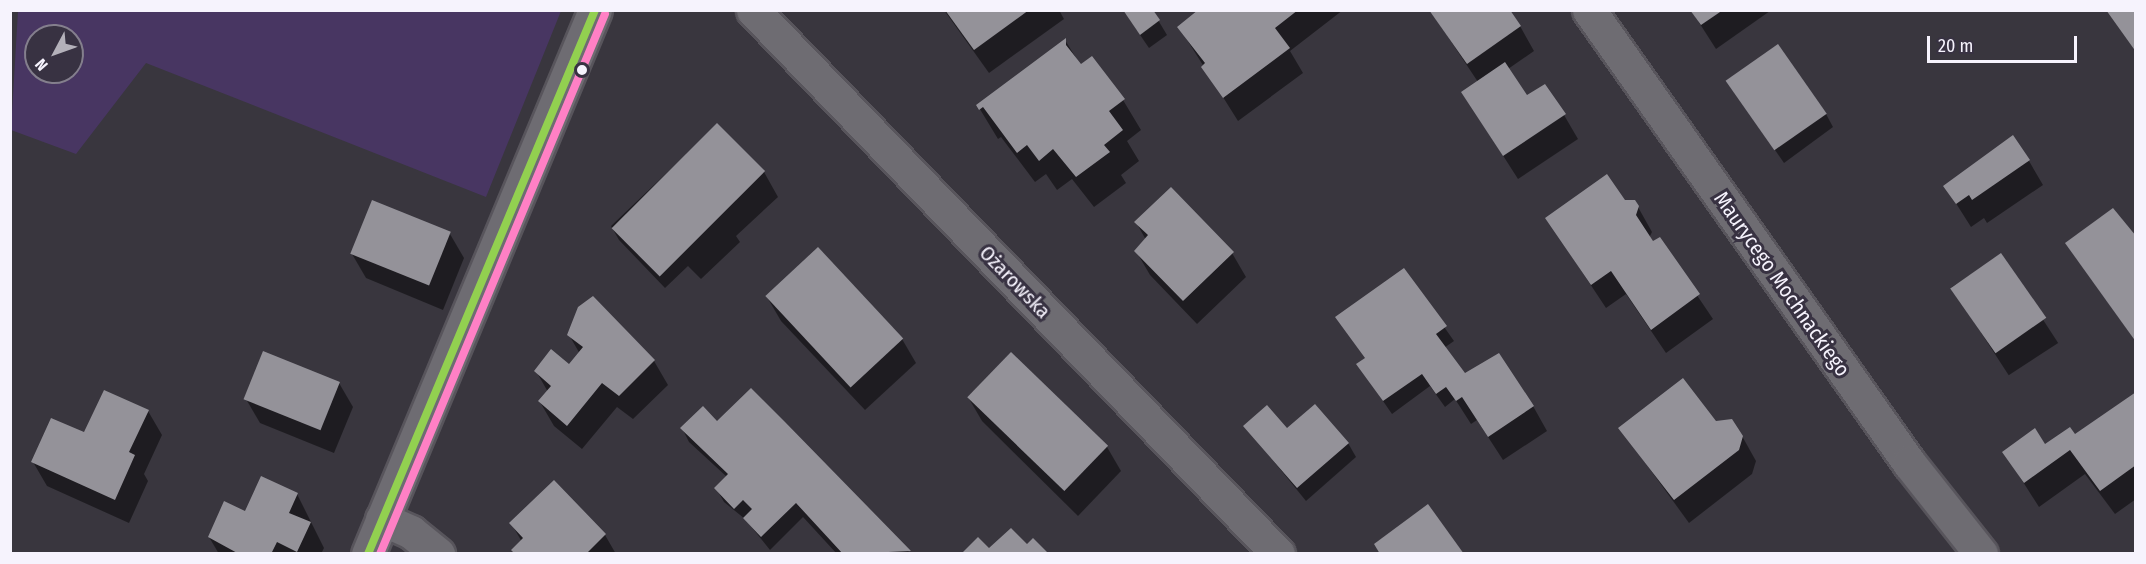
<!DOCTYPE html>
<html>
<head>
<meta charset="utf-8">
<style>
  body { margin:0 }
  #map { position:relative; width:2146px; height:564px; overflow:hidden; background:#39363e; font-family:"Fira Sans Condensed",sans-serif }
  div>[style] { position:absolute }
  .green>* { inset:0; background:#483662 }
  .shadow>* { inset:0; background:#0007; transform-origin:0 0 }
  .building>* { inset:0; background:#949299; transform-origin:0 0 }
  .roads { filter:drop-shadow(2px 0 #58555c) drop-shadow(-2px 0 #58555c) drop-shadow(0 2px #58555c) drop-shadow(0 -2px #58555c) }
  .street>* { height:33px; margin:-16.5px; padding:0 16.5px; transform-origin:16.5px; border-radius:16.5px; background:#6e6c72 }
  .bus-1>* { height:8px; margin:-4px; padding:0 4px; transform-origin:4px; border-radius:4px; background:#92d050 }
  .bus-2>* { height:8px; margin:-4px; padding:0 4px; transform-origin:4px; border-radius:4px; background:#ff80c5 }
  .dots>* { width:16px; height:16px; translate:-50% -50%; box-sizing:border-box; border:3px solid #383242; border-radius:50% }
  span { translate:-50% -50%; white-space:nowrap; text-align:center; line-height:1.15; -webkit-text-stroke:6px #383242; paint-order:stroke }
  .street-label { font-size:21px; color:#f6f3fd }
  .frame { position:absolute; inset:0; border:12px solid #f6f3fd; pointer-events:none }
  .north { position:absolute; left:24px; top:24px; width:60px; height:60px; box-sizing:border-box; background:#383242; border:2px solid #847f8d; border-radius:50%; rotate:229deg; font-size:16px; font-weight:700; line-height:24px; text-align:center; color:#f6f3fd }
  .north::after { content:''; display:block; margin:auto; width:21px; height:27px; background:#b4b1ba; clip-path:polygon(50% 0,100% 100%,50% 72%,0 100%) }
  .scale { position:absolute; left:1927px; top:36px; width:150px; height:27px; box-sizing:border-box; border:3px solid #f6f3fd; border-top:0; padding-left:8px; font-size:18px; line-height:21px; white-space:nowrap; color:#f6f3fd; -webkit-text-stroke:4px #383242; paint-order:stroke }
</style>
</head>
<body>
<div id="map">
  <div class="green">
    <i style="clip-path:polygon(evenodd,18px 11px,18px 10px,561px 11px,486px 197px,146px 63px,76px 154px,11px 130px,18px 11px,36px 36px,72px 36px,72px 72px,36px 72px,36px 36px)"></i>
  </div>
  <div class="shadow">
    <i style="clip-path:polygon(944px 10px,1059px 10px,1064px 19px,989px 73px)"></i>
    <i style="clip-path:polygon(1123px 10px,1152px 10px,1167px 35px,1149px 48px)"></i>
    <i style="clip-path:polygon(1200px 10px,1343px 10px,1290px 51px,1303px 73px,1238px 121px,1179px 27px)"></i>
    <i style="clip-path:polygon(1430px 10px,1520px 26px,1534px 51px,1508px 69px,1527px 97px,1564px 115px,1578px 139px,1518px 179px,1463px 93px,1478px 82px)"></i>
    <i style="clip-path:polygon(1691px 10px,1770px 10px,1770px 11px,1716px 49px)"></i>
    <i style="clip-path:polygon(2106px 10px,2136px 10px,2136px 52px)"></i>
    <i style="clip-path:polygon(1065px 40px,1081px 66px,1123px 100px,1141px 130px,1127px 141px,1139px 161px,1121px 175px,1126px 183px,1094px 207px,1072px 179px,1057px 190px,1046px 174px,1035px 182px,1001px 137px,998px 139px,978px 106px)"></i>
    <i style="clip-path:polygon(1728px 82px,1826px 114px,1833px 127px,1784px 163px)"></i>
    <i style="clip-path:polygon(717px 125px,764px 172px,778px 197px,736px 236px,740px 242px,701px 279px,688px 266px,665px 288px,619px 240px,611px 226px)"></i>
    <i style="clip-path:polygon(2029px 161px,2043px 185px,1987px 223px,1984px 218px,1971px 227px,1945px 186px)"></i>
    <i style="clip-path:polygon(1624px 202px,1638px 207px,1652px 232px,1649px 238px,1653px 244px,1659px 239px,1713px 319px,1666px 353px,1626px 294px,1606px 308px,1547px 219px)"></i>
    <i style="clip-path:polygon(1136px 222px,1232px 253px,1246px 277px,1197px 324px,1150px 275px,1136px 251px,1146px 240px)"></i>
    <i style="clip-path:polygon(450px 234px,464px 258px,443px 310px,366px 278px,352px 254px)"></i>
    <i style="clip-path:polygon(2136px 238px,2136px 342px,2067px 244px)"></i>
    <i style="left:2001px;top:255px;width:105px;height:59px;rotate:57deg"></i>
    <i style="clip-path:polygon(1404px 270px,1454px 341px,1444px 348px,1465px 376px,1533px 406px,1547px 431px,1503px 460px,1477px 420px,1471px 424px,1455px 399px,1445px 407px,1430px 386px,1392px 414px,1358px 365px,1366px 359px,1337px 318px)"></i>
    <i style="clip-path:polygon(767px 297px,902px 339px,916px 363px,865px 410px,781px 321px)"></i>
    <i style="clip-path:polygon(593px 298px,654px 361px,668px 385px,633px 419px,617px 407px,582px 449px,554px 426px,540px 402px,548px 392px,536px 371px,569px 366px,580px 354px,569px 335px)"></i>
    <i style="clip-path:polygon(1011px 354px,1107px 447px,1121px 471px,1078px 516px,982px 421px,968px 397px)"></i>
    <i style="clip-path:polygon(339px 383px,353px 407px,334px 453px,260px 423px,246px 399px)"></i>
    <i style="clip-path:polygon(2136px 394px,2136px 499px,2115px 514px,2085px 474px,2039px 507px,2004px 452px,2044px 446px,2075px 436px)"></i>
    <i style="clip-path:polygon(148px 411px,162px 435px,144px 474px,148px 481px,129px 523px,47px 486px,33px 462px,85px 434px)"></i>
    <i style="clip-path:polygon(717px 423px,784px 423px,911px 554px,837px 554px,803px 517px,770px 550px,745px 519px,724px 502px,716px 488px,727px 477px,689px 442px,682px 428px)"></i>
    <i style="clip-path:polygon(1716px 423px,1742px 436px,1756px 461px,1752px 474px,1689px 523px,1620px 428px)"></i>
    <i style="clip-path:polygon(1245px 426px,1348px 443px,1356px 457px,1306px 501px)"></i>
    <i style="clip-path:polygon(297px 494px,324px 548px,321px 554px,219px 554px,209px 537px)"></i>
    <i style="clip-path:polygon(511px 523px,605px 535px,616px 554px,515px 554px,522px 542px)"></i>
  </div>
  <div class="building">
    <i style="clip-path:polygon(945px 10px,1029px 10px,974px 50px)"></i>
    <i style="clip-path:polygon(1123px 10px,1153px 10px,1160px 20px,1140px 35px)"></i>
    <i style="clip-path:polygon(1198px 10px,1298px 10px,1275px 28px,1290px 48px,1223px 98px,1201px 67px,1205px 63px,1177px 27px)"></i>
    <i style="clip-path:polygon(1429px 10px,1510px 10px,1521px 26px,1467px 64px)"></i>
    <i style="clip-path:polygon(1690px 10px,1723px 10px,1701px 25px)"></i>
    <i style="clip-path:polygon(2106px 10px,2136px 10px,2136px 52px)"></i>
    <i style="clip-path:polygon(1066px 38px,1066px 45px,1081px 64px,1092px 56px,1125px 99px,1109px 111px,1123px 130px,1104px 145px,1110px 152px,1076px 177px,1053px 149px,1039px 161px,1027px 145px,1017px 153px,983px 107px,979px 110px,976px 105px)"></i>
    <i style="left:1778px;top:44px;width:85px;height:64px;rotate:55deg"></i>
    <i style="clip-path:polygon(1505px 62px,1527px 95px,1545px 84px,1566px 114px,1503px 156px,1461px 92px)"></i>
    <i style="left:717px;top:123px;width:68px;height:149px;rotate:45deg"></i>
    <i style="clip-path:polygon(2013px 135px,2030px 160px,1972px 200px,1969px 195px,1956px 204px,1943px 186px)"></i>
    <i style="clip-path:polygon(1607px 174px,1625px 200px,1635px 200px,1639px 206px,1636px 215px,1653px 241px,1660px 237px,1700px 294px,1651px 330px,1611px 271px,1591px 285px,1545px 218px)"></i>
    <i style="clip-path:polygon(1171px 187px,1234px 252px,1183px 301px,1134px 251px,1148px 235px,1134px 222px)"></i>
    <i style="left:372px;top:200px;width:85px;height:58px;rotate:22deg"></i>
    <i style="clip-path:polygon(2113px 208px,2136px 236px,2136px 342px,2065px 243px)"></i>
    <i style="left:818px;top:247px;width:125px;height:72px;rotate:47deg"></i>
    <i style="left:2001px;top:253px;width:79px;height:62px;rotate:55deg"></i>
    <i style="clip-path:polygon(1404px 268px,1447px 326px,1436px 334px,1465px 373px,1499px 353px,1534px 406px,1488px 437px,1462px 397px,1456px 401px,1446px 387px,1436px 394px,1422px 374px,1383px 401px,1356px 364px,1365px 358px,1335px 317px)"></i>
    <i style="clip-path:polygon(593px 296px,655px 360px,619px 396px,602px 383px,567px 426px,538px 401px,551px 386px,534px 371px,551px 349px,569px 364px,583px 347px,567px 335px,578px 307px)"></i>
    <i style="left:263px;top:351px;width:83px;height:52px;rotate:22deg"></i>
    <i style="left:1011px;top:352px;width:135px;height:63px;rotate:44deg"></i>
    <i style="clip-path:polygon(1683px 378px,1716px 421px,1732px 419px,1743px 436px,1739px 450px,1674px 500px,1618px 428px)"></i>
    <i style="clip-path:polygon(751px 388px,785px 422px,911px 551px,843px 554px,796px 503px,761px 537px,743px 518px,752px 509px,743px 500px,734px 509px,714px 488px,728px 474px,680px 428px,703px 406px,717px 421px)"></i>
    <i style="clip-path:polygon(104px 390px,149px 410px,129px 452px,135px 455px,115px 500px,31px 462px,51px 418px,84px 432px)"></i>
    <i style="clip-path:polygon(2136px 392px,2136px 465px,2100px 491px,2070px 450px,2024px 483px,2002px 452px,2035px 428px,2045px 444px,2070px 427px,2075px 434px)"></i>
    <i style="clip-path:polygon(1315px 404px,1349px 443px,1297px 488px,1243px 426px,1267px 405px,1287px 428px)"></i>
    <i style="clip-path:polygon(261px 476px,298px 493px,289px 513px,311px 522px,297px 552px,277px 542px,271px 554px,239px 554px,208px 537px,224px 501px,245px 511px)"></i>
    <i style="clip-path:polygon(554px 480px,606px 534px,586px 554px,515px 554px,511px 550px,523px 538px,509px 523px)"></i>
    <i style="clip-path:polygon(1428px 504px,1464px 554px,1380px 554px,1374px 544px)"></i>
    <i style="clip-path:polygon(1011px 528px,1027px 544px,1033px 538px,1049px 554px,961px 554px,978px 537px,989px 548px)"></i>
  </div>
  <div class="roads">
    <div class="street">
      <i style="left:753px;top:10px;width:756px;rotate:46.02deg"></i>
      <i style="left:1589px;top:10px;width:555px;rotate:54.76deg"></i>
      <i style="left:1909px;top:463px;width:116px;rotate:51.6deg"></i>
      <i style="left:382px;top:519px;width:32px;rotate:24deg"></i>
      <i style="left:411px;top:532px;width:35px;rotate:39deg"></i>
      <i style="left:368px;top:554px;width:589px;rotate:-67.35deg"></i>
    </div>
  </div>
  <div class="bus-1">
    <i style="left:368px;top:554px;width:589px;rotate:-67.35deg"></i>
  </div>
  <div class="bus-2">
    <i style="left:380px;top:554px;width:585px;rotate:-67.38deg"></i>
  </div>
  <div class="dots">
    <i style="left:582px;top:70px;background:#f6f3fd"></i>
  </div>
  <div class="street-label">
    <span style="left:1015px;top:282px;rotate:46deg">Ożarowska</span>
    <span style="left:1782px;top:284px;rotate:55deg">Maurycego Mochnackiego</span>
  </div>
  <div class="frame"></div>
  <div class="north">N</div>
  <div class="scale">20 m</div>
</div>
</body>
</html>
